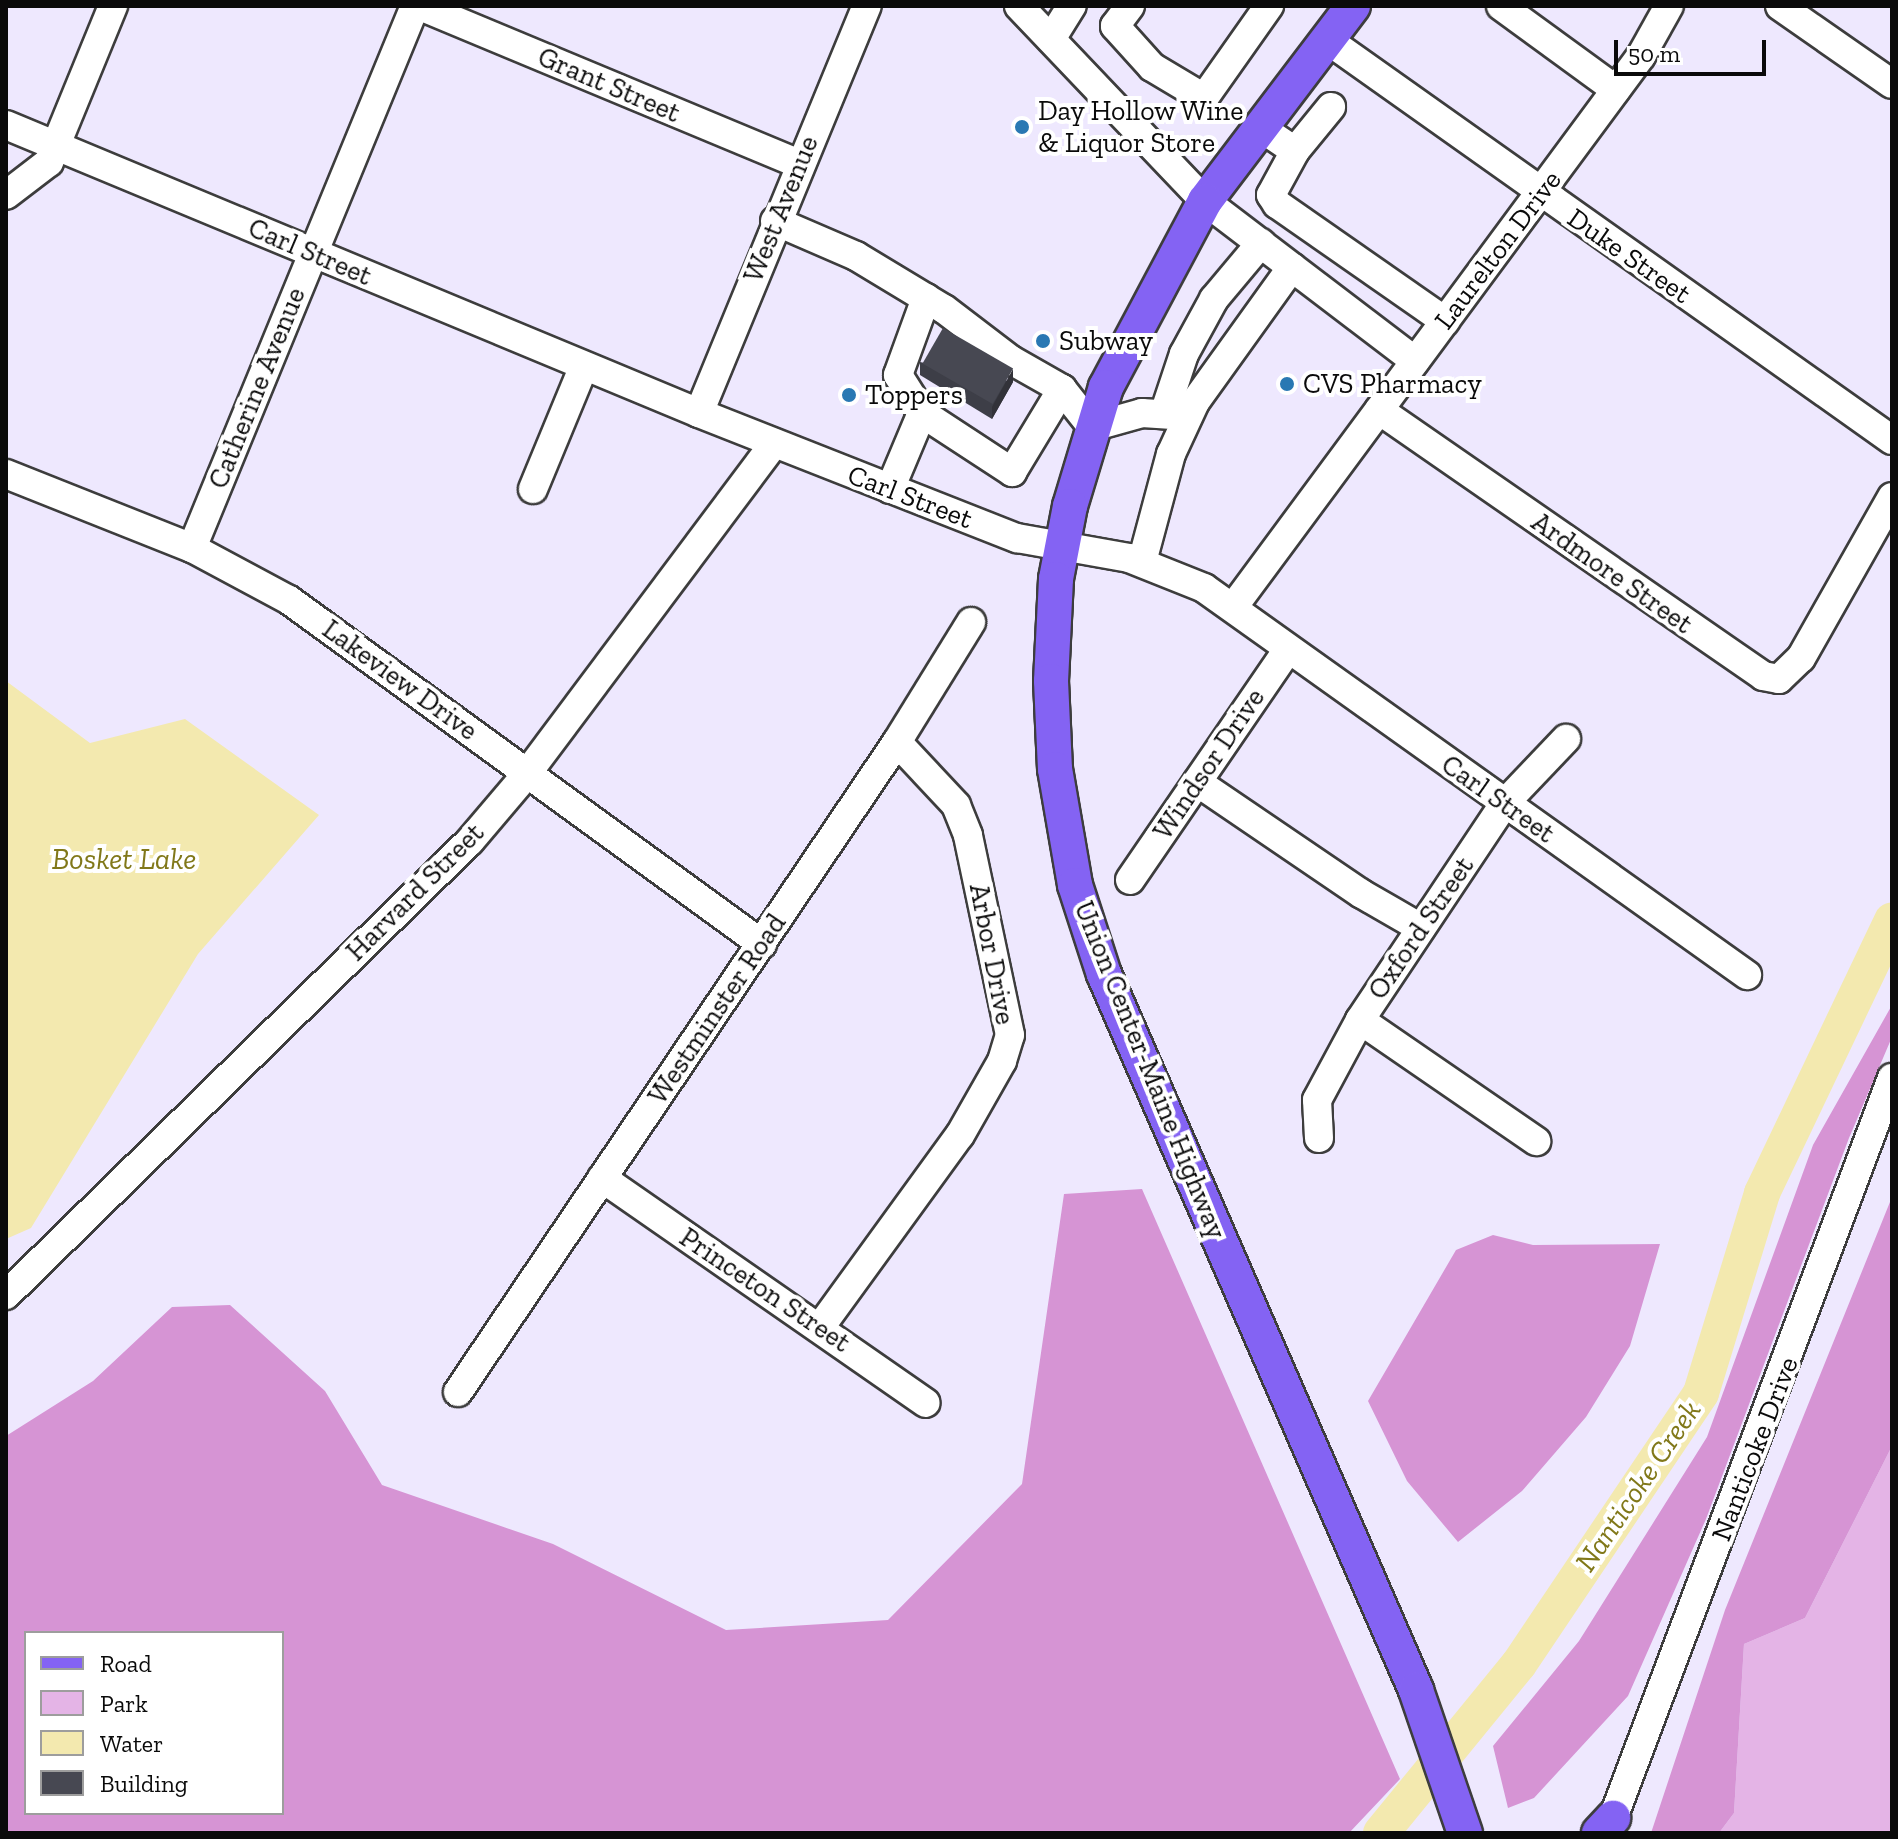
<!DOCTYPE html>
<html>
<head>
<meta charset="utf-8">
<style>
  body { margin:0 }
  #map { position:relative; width:1898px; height:1839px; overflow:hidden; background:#eee8fe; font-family:"Zilla Slab",serif }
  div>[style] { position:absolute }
  .green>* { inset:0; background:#e4b4e6 }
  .forest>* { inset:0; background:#d694d4 }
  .water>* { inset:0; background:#f3e9af }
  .river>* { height:36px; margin:-18px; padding:0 18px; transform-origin:18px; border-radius:18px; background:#f3e9af }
  .roads { filter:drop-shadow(2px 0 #3d3d3d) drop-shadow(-2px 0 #3d3d3d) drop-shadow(0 2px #3d3d3d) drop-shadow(0 -2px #3d3d3d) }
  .minor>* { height:28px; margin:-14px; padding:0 14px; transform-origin:14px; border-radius:14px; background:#fff }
  .major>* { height:34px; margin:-17px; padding:0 17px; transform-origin:17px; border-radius:17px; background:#8463f3 }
  .wall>* { inset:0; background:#3d3e47 }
  .shaded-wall>* { inset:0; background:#323239 }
  .building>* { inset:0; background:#474852; transform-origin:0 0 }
  .dots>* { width:22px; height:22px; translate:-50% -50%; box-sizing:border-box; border:4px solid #fff; border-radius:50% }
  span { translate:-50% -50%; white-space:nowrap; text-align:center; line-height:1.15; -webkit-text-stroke:8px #fff; paint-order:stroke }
  .street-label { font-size:28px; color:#0a0a0a }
  .poi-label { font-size:28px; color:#0a0a0a }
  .left { translate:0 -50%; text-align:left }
  .water-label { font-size:30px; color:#817819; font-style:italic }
  .frame { position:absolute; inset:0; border:8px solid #0a0a0a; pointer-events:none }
  .legend { position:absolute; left:24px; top:1631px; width:260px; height:184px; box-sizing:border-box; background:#fff; border:2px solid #9d9d9d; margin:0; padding:10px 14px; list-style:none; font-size:24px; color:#0a0a0a }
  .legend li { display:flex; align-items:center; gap:16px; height:40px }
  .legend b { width:40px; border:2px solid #9d9d9d }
  .scale { position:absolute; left:1614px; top:40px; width:152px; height:36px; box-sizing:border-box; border:4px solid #0a0a0a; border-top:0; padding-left:10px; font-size:24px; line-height:28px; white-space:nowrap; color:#0a0a0a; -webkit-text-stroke:6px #fff; paint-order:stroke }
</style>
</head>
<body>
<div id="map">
  <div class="green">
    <i style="clip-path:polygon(1892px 1446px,1892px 1833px,1719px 1833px,1734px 1813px,1744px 1644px,1805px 1618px)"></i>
  </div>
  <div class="forest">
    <i style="clip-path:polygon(1892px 1005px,1892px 1037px,1849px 1138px,1706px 1519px,1628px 1696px,1534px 1798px,1508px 1808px,1493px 1746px,1579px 1641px,1707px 1437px,1813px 1145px)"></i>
    <i style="clip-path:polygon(evenodd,1142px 1189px,1400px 1779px,1349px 1833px,6px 1833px,6px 1436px,93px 1381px,172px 1307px,230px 1305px,325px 1391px,382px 1485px,553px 1544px,726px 1630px,888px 1620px,1022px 1484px,1064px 1194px,1142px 1189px,26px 1633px,282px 1633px,282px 1813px,26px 1813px,26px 1633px)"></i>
    <i style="clip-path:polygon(1892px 1197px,1892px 1446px,1805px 1618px,1744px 1644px,1734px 1813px,1719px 1833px,1651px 1833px,1725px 1610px)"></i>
    <i style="clip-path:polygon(1493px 1235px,1533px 1245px,1660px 1244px,1630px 1346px,1586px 1417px,1522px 1491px,1458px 1542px,1407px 1481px,1368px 1401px,1456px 1250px)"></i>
  </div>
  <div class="water">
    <i style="clip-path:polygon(6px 681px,90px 743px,185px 719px,319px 815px,198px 954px,31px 1228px,6px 1239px)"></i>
  </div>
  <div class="river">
    <i style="left:1381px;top:1833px;width:218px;rotate:-50.8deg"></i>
    <i style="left:1519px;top:1664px;width:326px;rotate:-56.1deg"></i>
    <i style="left:1701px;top:1393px;width:209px;rotate:-73deg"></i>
    <i style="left:1762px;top:1193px;width:302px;rotate:-64.5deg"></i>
  </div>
  <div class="roads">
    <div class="minor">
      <i style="left:420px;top:6px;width:409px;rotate:22.6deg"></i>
      <i style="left:1019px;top:6px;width:269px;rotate:46.4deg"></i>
      <i style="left:1205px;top:201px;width:264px;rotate:37.3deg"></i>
      <i style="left:1130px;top:6px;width:25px;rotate:127deg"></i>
      <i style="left:1115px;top:26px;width:55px;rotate:47.9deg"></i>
      <i style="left:1152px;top:67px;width:61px;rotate:30.8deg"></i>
      <i style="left:1204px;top:98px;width:113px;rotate:-54.8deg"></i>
      <i style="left:1501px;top:6px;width:142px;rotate:36.1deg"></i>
      <i style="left:1780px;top:6px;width:136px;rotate:34.9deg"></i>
      <i style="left:1051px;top:39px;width:39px;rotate:-58deg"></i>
      <i style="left:1329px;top:41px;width:690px;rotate:35.33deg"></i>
      <i style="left:6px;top:125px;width:750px;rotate:22.57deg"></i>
      <i style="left:699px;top:413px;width:342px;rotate:21.5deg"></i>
      <i style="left:1017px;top:538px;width:114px;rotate:10.1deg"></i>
      <i style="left:1129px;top:558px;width:81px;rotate:21.8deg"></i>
      <i style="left:1204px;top:588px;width:667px;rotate:35.48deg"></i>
      <i style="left:1261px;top:128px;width:41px;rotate:34.1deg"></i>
      <i style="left:1295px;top:151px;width:50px;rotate:118.6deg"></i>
      <i style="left:1271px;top:195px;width:11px;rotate:56deg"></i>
      <i style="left:1277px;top:204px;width:205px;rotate:34.9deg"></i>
      <i style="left:1295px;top:151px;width:57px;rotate:-50.7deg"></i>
      <i style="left:6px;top:195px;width:54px;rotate:-37.5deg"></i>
      <i style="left:49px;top:162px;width:169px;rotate:-67.7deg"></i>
      <i style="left:775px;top:221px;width:88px;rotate:23.4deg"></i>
      <i style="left:856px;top:256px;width:103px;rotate:31.1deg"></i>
      <i style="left:944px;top:309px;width:84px;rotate:37.3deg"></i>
      <i style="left:1011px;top:360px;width:59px;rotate:29.6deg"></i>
      <i style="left:1062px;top:389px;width:48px;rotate:51.7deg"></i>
      <i style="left:1092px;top:427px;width:52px;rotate:-15.6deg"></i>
      <i style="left:1142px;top:413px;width:46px;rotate:3.7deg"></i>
      <i style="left:1379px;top:410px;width:467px;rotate:34.7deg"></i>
      <i style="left:1763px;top:676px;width:16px;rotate:11deg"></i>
      <i style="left:1779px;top:679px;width:30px;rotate:-44deg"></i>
      <i style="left:1801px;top:658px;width:185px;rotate:-60.5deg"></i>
      <i style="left:699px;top:413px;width:440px;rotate:-67.6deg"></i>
      <i style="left:922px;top:413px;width:108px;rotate:33.2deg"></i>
      <i style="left:1012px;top:472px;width:97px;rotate:-58.9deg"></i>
      <i style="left:1164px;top:414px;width:63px;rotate:-71.6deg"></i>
      <i style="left:1184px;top:354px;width:63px;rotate:-61.4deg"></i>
      <i style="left:1214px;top:299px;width:73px;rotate:-50deg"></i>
      <i style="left:6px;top:474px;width:200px;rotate:21.7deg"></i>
      <i style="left:192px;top:548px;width:110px;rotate:28.2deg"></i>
      <i style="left:289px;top:600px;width:585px;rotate:36.03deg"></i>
      <i style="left:533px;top:489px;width:133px;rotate:-67.5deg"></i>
      <i style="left:890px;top:489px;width:82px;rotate:-67.2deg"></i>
      <i style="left:922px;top:413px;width:45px;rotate:-122.3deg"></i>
      <i style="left:898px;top:375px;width:82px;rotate:-70deg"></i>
      <i style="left:192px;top:548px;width:586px;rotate:-67.64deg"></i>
      <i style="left:1142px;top:562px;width:112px;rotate:-75deg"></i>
      <i style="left:1171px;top:454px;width:57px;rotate:-65.2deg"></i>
      <i style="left:1195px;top:402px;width:166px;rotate:-54.3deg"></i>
      <i style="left:1234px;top:606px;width:684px;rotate:-53.5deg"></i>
      <i style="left:1641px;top:56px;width:57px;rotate:-60.8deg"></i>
      <i style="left:1197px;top:782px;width:199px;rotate:34.2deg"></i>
      <i style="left:1362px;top:894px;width:68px;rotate:30deg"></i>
      <i style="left:1130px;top:880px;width:280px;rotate:-55.6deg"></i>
      <i style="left:1360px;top:1020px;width:214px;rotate:34.5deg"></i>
      <i style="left:1319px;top:1138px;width:38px;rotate:-93deg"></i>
      <i style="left:1317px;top:1100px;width:91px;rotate:-61.7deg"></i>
      <i style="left:1360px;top:1020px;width:260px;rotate:-56.3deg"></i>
      <i style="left:1504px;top:804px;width:90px;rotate:-46.4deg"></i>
      <i style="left:602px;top:1178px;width:394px;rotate:34.8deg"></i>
      <i style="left:6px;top:1295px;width:649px;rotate:-44.38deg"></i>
      <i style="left:470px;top:841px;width:87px;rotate:-49.7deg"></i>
      <i style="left:526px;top:775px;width:414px;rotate:-53.2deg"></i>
      <i style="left:821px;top:1326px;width:236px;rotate:-54deg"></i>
      <i style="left:960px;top:1135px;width:85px;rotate:-60.4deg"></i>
      <i style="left:1002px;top:1061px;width:27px;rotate:-73deg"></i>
      <i style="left:1010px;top:1035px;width:204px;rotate:-101.9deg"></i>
      <i style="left:968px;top:835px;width:32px;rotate:-112deg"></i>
      <i style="left:956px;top:805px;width:86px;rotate:-133.1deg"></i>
      <i style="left:458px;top:1392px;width:784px;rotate:-55.97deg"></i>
      <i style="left:897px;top:742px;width:141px;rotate:-58.3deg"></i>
      <i style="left:1613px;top:1818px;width:791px;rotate:-69.34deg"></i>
    </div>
    <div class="major">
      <i style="left:1353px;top:6px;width:245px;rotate:127.2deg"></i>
      <i style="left:1205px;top:201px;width:211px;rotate:118deg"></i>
      <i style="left:1106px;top:387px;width:124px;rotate:106.8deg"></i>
      <i style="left:1070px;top:506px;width:74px;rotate:100.9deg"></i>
      <i style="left:1056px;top:579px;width:102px;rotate:92.8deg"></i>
      <i style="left:1051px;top:681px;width:88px;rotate:87.4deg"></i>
      <i style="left:1055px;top:769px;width:118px;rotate:80.2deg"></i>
      <i style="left:1075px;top:885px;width:94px;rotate:72deg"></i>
      <i style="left:1104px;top:974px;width:781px;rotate:66.45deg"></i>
      <i style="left:1416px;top:1690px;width:151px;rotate:71.1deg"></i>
      <i style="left:1599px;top:1833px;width:21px;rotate:-47deg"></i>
    </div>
  </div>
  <div class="wall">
    <i style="clip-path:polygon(920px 362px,1013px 382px,992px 419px,920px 375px)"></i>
  </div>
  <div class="shaded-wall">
    <i style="clip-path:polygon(1013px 369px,1013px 382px,992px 419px,992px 407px)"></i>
  </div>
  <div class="building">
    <i style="left:943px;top:328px;width:81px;height:41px;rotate:30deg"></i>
  </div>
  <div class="dots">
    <i style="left:1022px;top:127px;background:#2978b3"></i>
    <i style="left:1043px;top:341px;background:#2978b3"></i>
    <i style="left:1287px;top:384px;background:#2978b3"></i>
    <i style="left:849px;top:395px;background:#2978b3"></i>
  </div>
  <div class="street-label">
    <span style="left:609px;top:85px;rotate:23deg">Grant Street</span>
    <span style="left:781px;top:209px;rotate:-68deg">West Avenue</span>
    <span style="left:1498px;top:250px;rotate:-53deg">Laurelton Drive</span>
    <span style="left:310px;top:252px;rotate:23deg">Carl Street</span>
    <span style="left:1629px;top:256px;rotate:35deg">Duke Street</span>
    <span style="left:257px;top:388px;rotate:-68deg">Catherine Avenue</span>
    <span style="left:910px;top:497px;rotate:21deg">Carl Street</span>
    <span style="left:1612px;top:573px;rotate:35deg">Ardmore Street</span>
    <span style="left:400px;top:680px;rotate:36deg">Lakeview Drive</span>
    <span style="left:1209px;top:764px;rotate:-56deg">Windsor Drive</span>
    <span style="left:1498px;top:799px;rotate:35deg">Carl Street</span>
    <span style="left:415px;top:892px;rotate:-45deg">Harvard Street</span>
    <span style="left:1421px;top:928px;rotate:-56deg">Oxford Street</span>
    <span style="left:992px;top:954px;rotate:79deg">Arbor Drive</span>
    <span style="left:717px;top:1009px;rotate:-56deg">Westminster Road</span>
    <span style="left:1150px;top:1070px;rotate:68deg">Union Center-Maine Highway</span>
    <span style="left:765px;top:1290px;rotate:34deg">Princeton Street</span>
    <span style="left:1755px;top:1449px;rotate:-69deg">Nanticoke Drive</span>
  </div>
  <div class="poi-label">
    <span class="left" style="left:1038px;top:127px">Day Hollow Wine<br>&amp; Liquor Store</span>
    <span class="left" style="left:1059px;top:341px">Subway</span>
    <span class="left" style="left:1303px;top:384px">CVS Pharmacy</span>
    <span class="left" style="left:865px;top:395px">Toppers</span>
  </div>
  <div class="water-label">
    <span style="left:124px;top:859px">Bosket Lake</span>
    <span style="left:1638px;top:1486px;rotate:-56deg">Nanticoke Creek</span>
  </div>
  <div class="frame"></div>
  <ul class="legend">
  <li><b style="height:10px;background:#8463f3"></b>Road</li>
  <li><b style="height:22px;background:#e4b4e6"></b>Park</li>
  <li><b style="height:22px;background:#f3e9af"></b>Water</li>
  <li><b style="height:22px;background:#474852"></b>Building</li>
  </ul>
  <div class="scale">50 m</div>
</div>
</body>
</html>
